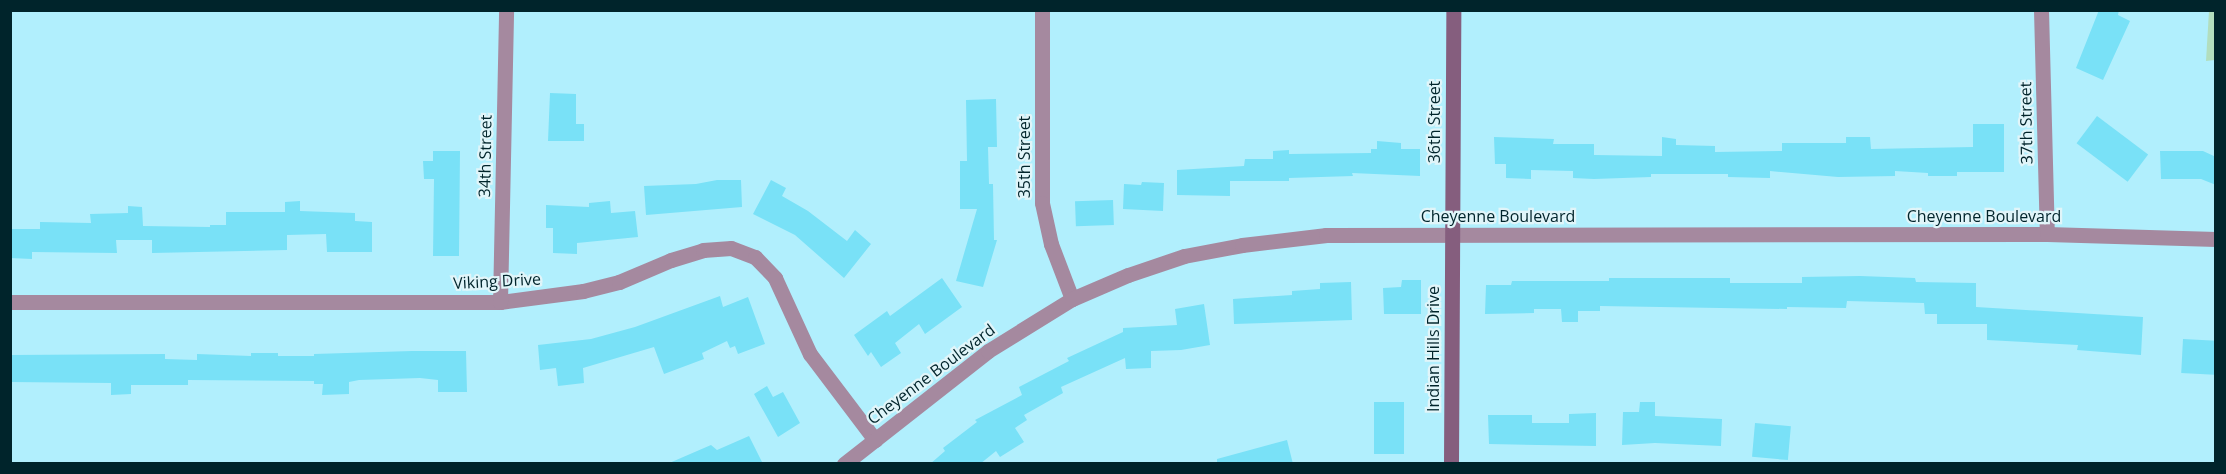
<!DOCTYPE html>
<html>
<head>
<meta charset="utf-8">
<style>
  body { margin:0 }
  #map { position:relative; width:2226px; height:474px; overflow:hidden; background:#b1effd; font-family:"Open Sans",sans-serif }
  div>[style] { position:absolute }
  .green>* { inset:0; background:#b2debe }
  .building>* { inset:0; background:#79e1f7; transform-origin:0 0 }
  .minor>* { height:15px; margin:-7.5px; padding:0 7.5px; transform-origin:7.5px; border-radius:7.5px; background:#a5899f }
  .tertiary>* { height:15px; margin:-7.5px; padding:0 7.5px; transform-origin:7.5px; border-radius:7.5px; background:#a5899f }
  .secondary>* { height:15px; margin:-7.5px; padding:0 7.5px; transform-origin:7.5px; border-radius:7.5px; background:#855e7e }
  span { translate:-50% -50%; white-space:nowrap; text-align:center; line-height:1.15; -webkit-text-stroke:4.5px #e1f5f9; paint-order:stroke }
  .street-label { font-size:16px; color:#00242b }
  .frame { position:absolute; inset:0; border:12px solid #00242b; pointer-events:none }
</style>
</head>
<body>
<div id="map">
  <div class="green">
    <i style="clip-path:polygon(2209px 11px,2215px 11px,2215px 60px,2206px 61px)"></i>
  </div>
  <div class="building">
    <i style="clip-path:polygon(2099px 10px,2119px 10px,2118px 15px,2130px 21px,2103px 80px,2076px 68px)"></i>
    <i style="clip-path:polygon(550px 93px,576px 94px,576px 124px,584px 124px,584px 141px,548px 141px)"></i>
    <i style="clip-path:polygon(996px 99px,997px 147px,988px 147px,989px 184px,993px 184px,994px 240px,997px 240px,983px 287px,956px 281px,977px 209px,960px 209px,960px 161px,967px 161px,966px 100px)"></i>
    <i style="left:2097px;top:116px;width:64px;height:34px;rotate:37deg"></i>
    <i style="clip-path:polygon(1973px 124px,2004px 124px,2004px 172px,1957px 172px,1957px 176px,1928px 176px,1928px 173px,1895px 171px,1895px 176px,1838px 177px,1770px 171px,1770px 178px,1728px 177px,1728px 174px,1651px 174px,1651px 177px,1594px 179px,1573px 178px,1573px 171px,1531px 170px,1531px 179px,1506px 178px,1506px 164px,1495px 164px,1494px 137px,1554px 139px,1553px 144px,1594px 144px,1594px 155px,1662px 156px,1662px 137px,1676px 139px,1676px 145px,1715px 146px,1715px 152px,1782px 151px,1782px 143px,1846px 143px,1846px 137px,1870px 137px,1871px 149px,1973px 147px)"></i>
    <i style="clip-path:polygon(1377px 141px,1401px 143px,1401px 149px,1420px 149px,1420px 176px,1352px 173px,1353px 176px,1289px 178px,1289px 181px,1230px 181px,1230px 196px,1177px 195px,1177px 170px,1244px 166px,1245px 159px,1273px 159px,1273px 151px,1289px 150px,1289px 154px,1371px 153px,1371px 149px,1377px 149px)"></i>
    <i style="clip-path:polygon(433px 151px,460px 151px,459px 256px,433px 256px,434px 179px,424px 179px,423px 161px,433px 161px)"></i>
    <i style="clip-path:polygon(2160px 151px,2203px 151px,2216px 157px,2216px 185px,2201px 179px,2161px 179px)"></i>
    <i style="clip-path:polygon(717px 180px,741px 180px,742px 207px,646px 215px,644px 186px,696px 184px)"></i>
    <i style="clip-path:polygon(771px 180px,786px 188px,782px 196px,808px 211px,847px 241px,855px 230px,871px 244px,844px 278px,795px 235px,753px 214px)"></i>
    <i style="clip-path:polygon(1142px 182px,1164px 183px,1163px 211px,1123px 209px,1124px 184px,1141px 185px)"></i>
    <i style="left:1113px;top:200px;width:25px;height:38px;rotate:88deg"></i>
    <i style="clip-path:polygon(300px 201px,300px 211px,355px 213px,355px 221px,372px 222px,372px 252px,327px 252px,326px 234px,287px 235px,287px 250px,152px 253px,152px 240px,116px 240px,117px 253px,32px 252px,32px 259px,10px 258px,10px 229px,40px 229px,40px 222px,91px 223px,90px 214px,128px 213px,128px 206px,142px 207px,143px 226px,210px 227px,210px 225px,226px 225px,226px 212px,285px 212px,285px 202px)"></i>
    <i style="clip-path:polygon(610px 201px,611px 213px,635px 211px,638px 237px,577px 243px,577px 254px,553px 253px,553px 228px,546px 228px,546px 205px,589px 207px,589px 203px)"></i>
    <i style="clip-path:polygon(1860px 276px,1915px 278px,1916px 282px,1976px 283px,1976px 307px,2143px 317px,2141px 355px,2077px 350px,2078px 345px,1987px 340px,1987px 324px,1937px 324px,1937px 314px,1925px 314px,1924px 303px,1847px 301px,1846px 308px,1787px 307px,1787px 309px,1600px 306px,1600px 311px,1578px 311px,1578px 322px,1562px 322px,1561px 309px,1534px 309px,1534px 313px,1485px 314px,1486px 285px,1511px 285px,1512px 281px,1609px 281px,1609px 278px,1730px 278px,1730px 283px,1802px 283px,1802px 277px)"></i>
    <i style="clip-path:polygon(942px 278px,962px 307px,925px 334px,919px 324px,895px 343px,901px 353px,881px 367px,871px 352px,868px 356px,854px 335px,887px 311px,890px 316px)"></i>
    <i style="clip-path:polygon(1402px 280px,1421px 280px,1421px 314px,1384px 314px,1383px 288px,1401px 287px)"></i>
    <i style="clip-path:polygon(1351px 282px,1352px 320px,1234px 324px,1233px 299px,1292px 295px,1292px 291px,1320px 289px,1320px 283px)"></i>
    <i style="clip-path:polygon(720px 296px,723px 307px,748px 297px,765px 344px,738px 354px,735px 346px,730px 348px,727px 341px,702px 353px,704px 359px,664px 374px,654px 347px,583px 368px,584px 383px,558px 386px,556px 368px,540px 370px,538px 345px,591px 339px,635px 327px)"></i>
    <i style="clip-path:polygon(1204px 304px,1210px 345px,1181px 350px,1151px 351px,1151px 368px,1126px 369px,1125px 358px,1061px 387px,1063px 393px,1024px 415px,1027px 420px,1015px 428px,1024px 442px,1000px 457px,996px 451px,980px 464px,930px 464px,945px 451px,943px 448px,977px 422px,975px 420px,1022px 395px,1019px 387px,1069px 361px,1067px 358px,1123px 332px,1123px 328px,1177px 325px,1175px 309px)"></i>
    <i style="left:2183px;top:339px;width:33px;height:34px;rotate:3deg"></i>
    <i style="clip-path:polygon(412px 351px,466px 351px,467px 392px,438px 392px,438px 380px,420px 378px,359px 380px,349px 382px,349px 394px,322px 395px,323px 384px,314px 384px,314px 381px,188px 380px,188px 385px,131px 385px,131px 394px,111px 395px,111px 383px,10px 382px,10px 355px,165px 354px,165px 359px,197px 360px,197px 354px,251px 356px,251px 353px,278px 353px,278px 356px,314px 356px,314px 354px)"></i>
    <i style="clip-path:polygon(767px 386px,773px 397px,783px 392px,800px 423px,778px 437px,754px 394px)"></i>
    <i style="left:1374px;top:402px;width:30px;height:52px"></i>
    <i style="clip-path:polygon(1640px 402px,1655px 402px,1655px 416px,1722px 419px,1721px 446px,1655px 443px,1622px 445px,1623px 412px,1639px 412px)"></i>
    <i style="clip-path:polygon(1596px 413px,1596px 446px,1489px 444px,1488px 415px,1532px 415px,1532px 423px,1569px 423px,1569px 414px)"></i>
    <i style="left:1755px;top:423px;width:36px;height:34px;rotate:5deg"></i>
    <i style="clip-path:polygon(749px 436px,763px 464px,667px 464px,711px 445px,717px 450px)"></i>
    <i style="clip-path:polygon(1287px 440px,1293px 464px,1217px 464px,1217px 459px)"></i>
  </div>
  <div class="minor">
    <i style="left:1042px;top:10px;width:193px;rotate:90deg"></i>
    <i style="left:1042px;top:203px;width:42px;rotate:77.6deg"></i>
    <i style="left:1051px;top:244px;width:59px;rotate:69.1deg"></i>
    <i style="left:2041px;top:10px;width:224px;rotate:88.5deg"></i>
    <i style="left:10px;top:302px;width:490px"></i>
    <i style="left:500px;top:302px;width:84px;rotate:-7.5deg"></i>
    <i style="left:583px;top:291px;width:37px;rotate:-14deg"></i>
    <i style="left:619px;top:282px;width:56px;rotate:-22.9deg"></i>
    <i style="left:671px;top:260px;width:34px;rotate:-17deg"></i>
    <i style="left:703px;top:250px;width:28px;rotate:-4deg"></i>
    <i style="left:731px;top:248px;width:26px;rotate:21deg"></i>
    <i style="left:755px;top:257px;width:29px;rotate:46deg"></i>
    <i style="left:775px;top:278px;width:84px;rotate:65.3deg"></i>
    <i style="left:810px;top:354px;width:108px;rotate:52.9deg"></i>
    <i style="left:500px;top:302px;width:292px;rotate:-88.8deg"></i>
  </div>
  <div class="tertiary">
    <i style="left:844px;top:464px;width:183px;rotate:-38.1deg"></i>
    <i style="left:988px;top:351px;width:99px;rotate:-31.8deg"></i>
    <i style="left:1072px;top:299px;width:61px;rotate:-23.2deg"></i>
    <i style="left:1128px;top:275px;width:59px;rotate:-18.7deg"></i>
    <i style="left:1184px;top:256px;width:59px;rotate:-10.7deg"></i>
    <i style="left:1242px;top:245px;width:85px;rotate:-6.8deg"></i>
    <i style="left:1326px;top:235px;width:721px;rotate:-0.08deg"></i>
    <i style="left:2047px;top:234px;width:169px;rotate:1.7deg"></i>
  </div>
  <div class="secondary">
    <i style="left:1451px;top:464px;width:454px;rotate:-89.7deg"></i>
  </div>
  <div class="street-label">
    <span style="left:1434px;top:122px;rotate:-90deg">36th Street</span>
    <span style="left:2026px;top:123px;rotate:-91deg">37th Street</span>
    <span style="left:485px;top:156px;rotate:-89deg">34th Street</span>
    <span style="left:1024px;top:157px;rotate:-90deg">35th Street</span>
    <span style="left:1498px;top:216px">Cheyenne Boulevard</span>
    <span style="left:1984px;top:216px">Cheyenne Boulevard</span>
    <span style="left:497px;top:281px;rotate:-3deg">Viking Drive</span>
    <span style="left:1433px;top:349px;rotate:-90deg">Indian Hills Drive</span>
    <span style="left:931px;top:374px;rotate:-37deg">Cheyenne Boulevard</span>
  </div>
  <div class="frame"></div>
</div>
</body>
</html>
